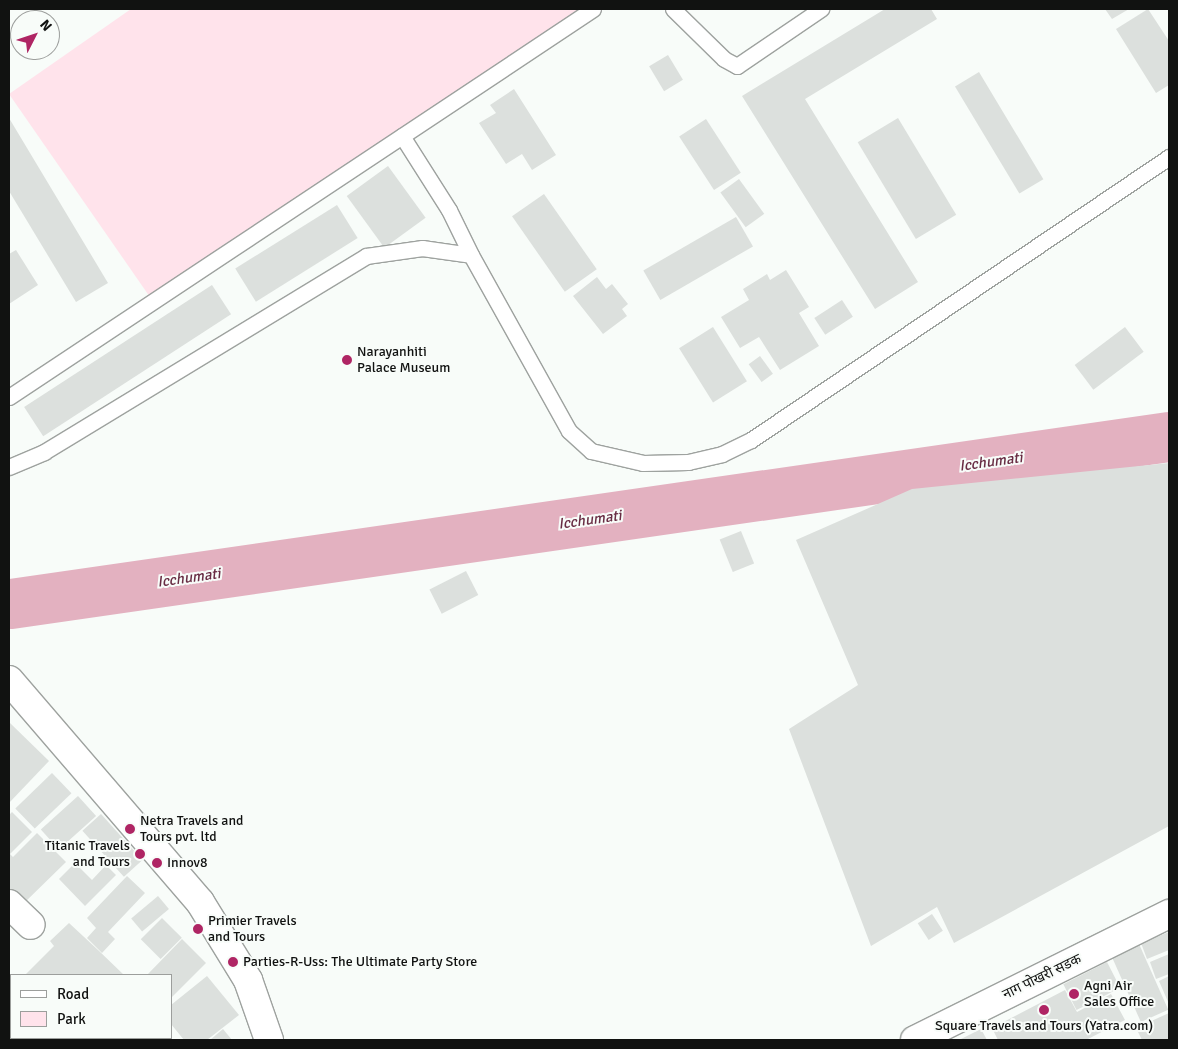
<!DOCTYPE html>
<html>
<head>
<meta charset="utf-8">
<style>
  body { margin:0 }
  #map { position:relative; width:1178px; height:1049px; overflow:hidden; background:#f8fcf9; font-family:Signika,"Noto Sans Devanagari",sans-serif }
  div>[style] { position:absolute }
  .green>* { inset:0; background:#ffe3eb }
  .river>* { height:50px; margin:-25px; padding:0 25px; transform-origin:25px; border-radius:25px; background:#e3b1c0 }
  .building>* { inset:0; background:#dce0dd; transform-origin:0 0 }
  .roads { filter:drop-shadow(1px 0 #9ea29f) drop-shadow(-1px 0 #9ea29f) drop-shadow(0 1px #9ea29f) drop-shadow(0 -1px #9ea29f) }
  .service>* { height:15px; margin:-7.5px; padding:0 7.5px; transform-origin:7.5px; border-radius:7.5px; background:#fff }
  .minor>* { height:28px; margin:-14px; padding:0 14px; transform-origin:14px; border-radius:14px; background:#fff }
  .secondary>* { height:28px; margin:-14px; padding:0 14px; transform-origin:14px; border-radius:14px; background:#fff }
  .primary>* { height:28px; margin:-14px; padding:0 14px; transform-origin:14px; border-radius:14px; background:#fff }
  .dots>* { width:14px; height:14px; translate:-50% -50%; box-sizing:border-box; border:2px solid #f8fcf9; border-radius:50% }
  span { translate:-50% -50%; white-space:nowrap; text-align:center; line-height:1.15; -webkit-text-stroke:4px #f8fcf9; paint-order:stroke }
  .poi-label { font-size:14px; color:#111211 }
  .left { translate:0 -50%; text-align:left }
  .right { translate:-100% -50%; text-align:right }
  .street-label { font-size:14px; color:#111211 }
  .water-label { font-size:15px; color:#682c43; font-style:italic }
  .frame { position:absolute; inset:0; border:10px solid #111211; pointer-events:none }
  .legend { position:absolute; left:10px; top:974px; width:162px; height:65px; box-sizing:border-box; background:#f8fcf9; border:1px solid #9c9e9c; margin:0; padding:6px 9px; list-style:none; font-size:15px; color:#111211 }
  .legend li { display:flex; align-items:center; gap:10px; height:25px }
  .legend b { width:25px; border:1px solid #9c9e9c }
  .north { position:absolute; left:10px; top:10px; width:50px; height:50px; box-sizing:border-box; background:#f8fcf9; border:1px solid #9c9e9c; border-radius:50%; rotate:49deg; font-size:14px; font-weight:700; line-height:20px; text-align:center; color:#111211 }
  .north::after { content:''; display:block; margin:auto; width:18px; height:22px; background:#af2564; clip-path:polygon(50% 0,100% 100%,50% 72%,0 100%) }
</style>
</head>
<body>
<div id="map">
  <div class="green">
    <i style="clip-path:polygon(131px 9px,582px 9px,152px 300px,9px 94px)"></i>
  </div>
  <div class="river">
    <i style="left:11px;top:604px;width:1170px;rotate:-8.21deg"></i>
  </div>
  <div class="building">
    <i style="clip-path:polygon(885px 9px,931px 9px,937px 19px,805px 99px,918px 282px,875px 309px,742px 96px)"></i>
    <i style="clip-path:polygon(1105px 9px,1129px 9px,1112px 19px)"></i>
    <i style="clip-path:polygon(1148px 9px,1169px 41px,1169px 85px,1156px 93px,1116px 29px)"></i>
    <i style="left:668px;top:55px;width:29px;height:22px;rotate:59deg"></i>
    <i style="left:979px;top:72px;width:125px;height:28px;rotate:59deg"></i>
    <i style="clip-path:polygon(514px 89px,556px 155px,532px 170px,522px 154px,506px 164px,479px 123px,496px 113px,490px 105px)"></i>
    <i style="clip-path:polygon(9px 118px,108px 283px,76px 302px,9px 191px)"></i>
    <i style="left:898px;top:118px;width:113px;height:47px;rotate:59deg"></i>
    <i style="left:706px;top:119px;width:64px;height:32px;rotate:57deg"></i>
    <i style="left:388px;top:166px;width:64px;height:51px;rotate:54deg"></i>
    <i style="left:739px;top:179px;width:43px;height:23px;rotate:54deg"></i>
    <i style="left:544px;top:194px;width:92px;height:39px;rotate:55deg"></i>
    <i style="left:337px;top:205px;width:39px;height:120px;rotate:58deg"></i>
    <i style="left:736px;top:217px;width:34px;height:107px;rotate:60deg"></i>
    <i style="clip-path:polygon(16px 250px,38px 285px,9px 304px,9px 254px)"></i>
    <i style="clip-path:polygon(786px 270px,809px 307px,799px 313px,819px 346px,780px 370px,759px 337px,740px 348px,721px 317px,749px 300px,743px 289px,767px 274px,770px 280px)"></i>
    <i style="clip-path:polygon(597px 277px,606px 289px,612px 284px,628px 304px,622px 309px,627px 316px,603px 334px,573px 296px)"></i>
    <i style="left:212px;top:285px;width:35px;height:224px;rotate:57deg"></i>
    <i style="left:842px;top:300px;width:20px;height:33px;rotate:57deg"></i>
    <i style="left:713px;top:327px;width:64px;height:40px;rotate:58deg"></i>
    <i style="left:1125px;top:327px;width:31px;height:63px;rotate:53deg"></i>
    <i style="left:760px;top:356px;width:22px;height:14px;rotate:54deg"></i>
    <i style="clip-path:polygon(1169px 463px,1169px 826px,954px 943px,937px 907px,871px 946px,789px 729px,858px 685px,796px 540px,912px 489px)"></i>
    <i style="left:741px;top:531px;width:35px;height:23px;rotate:68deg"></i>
    <i style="left:466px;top:571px;width:27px;height:41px;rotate:63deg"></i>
    <i style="clip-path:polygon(9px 722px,49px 761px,9px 803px)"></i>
    <i style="left:52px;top:773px;width:28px;height:51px;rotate:46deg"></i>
    <i style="left:78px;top:796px;width:27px;height:50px;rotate:48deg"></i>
    <i style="clip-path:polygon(12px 812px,32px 832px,10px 854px,13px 857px,37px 833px,66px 862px,21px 906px,9px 894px,9px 815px)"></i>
    <i style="left:101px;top:814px;width:62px;height:25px;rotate:48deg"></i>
    <i style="clip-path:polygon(75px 863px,92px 880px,106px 865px,116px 875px,85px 906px,59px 879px)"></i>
    <i style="clip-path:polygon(127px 876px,145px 893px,108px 932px,115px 939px,102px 953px,87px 938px,96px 928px,87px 918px)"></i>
    <i style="left:158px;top:896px;width:17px;height:35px;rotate:50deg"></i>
    <i style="left:932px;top:914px;width:20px;height:17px;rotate:57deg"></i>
    <i style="left:162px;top:918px;width:28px;height:30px;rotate:45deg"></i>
    <i style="clip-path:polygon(69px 923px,97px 949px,124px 975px,25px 975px,54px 946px,50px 941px)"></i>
    <i style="clip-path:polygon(1169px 932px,1169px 950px,1147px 959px,1141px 943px)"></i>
    <i style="clip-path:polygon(182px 939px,206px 963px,171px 998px,171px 975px,147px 975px)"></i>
    <i style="left:1139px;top:944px;width:72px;height:30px;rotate:66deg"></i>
    <i style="clip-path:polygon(1169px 954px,1169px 974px,1156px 979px,1150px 962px)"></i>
    <i style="left:1107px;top:962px;width:29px;height:49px;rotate:63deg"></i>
    <i style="clip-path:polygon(207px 976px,239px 1015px,207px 1040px,184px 1040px,171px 1024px,171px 1005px)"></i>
    <i style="clip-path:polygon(1169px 976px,1169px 1004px,1159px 981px)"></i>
    <i style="clip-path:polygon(1065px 990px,1077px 1012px,1111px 994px,1125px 1020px,1086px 1040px,998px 1040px,992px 1028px)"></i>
    <i style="clip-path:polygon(1169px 1013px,1169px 1040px,1142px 1040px,1136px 1028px)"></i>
    <i style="clip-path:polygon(223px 1029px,232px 1040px,210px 1040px)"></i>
    <i style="clip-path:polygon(981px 1029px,987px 1040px,959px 1040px)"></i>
    <i style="clip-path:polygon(70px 1038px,124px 1038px,121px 1040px)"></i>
    <i style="clip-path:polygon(143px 1038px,168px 1038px,171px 1040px,141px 1040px)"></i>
  </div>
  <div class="roads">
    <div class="service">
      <i style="left:673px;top:9px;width:71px;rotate:44.4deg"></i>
      <i style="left:724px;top:59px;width:15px;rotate:28deg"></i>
      <i style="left:737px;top:66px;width:102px;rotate:-34.2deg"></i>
      <i style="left:402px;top:136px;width:88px;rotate:57.6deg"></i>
      <i style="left:449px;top:210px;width:50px;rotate:63.9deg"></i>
      <i style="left:9px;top:397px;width:701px;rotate:-33.6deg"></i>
      <i style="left:9px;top:467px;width:38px;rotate:-23deg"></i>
      <i style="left:44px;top:452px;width:377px;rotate:-31.3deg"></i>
      <i style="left:366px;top:256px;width:57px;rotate:-8.1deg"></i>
      <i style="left:422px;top:248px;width:49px;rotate:8.1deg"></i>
      <i style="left:471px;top:255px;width:201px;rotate:60.9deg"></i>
      <i style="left:569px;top:431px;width:30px;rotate:42deg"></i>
      <i style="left:591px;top:451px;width:53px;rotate:13deg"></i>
      <i style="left:643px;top:463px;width:45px;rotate:-1.3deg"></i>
      <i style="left:688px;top:462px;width:35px;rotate:-13deg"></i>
      <i style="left:722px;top:454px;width:32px;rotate:-26deg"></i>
      <i style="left:751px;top:440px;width:505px;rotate:-34.1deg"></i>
    </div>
    <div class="minor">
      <i style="left:9px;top:904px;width:30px;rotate:44deg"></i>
    </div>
    <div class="secondary">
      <i style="left:915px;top:1040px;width:284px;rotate:-26.4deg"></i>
    </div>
    <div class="primary">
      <i style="left:9px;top:680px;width:293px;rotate:49.3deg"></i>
      <i style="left:200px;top:902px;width:92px;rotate:58.4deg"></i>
      <i style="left:248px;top:980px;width:64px;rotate:70.7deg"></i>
    </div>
  </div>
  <div class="dots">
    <i style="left:347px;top:360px;background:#af2564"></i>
    <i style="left:130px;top:829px;background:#af2564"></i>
    <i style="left:140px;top:854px;background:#af2564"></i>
    <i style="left:157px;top:863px;background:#af2564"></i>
    <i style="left:198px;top:929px;background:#af2564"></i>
    <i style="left:233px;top:962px;background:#af2564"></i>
    <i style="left:1074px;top:994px;background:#af2564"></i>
    <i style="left:1044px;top:1010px;background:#af2564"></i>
  </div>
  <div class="poi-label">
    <span class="left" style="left:357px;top:360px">Narayanhiti<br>Palace Museum</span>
    <span class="left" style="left:140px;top:829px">Netra Travels and<br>Tours pvt. ltd</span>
    <span class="right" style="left:130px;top:854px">Titanic Travels<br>and Tours</span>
    <span class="left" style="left:167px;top:863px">Innov8</span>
    <span class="left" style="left:208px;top:929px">Primier Travels<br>and Tours</span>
    <span class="left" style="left:243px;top:962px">Parties-R-Uss: The Ultimate Party Store</span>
    <span class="left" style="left:1084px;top:994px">Agni Air<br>Sales Office</span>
    <span style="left:1044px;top:1026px">Square Travels and Tours (Yatra.com)</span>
  </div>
  <div class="street-label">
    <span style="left:1042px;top:977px;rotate:-26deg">नाग पोखरी सडक</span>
  </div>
  <div class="water-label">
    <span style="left:991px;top:462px;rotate:-8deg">Icchumati</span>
    <span style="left:590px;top:520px;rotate:-8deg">Icchumati</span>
    <span style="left:189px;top:578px;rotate:-8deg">Icchumati</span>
  </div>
  <div class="frame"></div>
  <ul class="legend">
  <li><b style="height:6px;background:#fff"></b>Road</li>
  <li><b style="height:14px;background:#ffe3eb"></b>Park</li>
  </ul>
  <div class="north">N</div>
</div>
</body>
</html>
